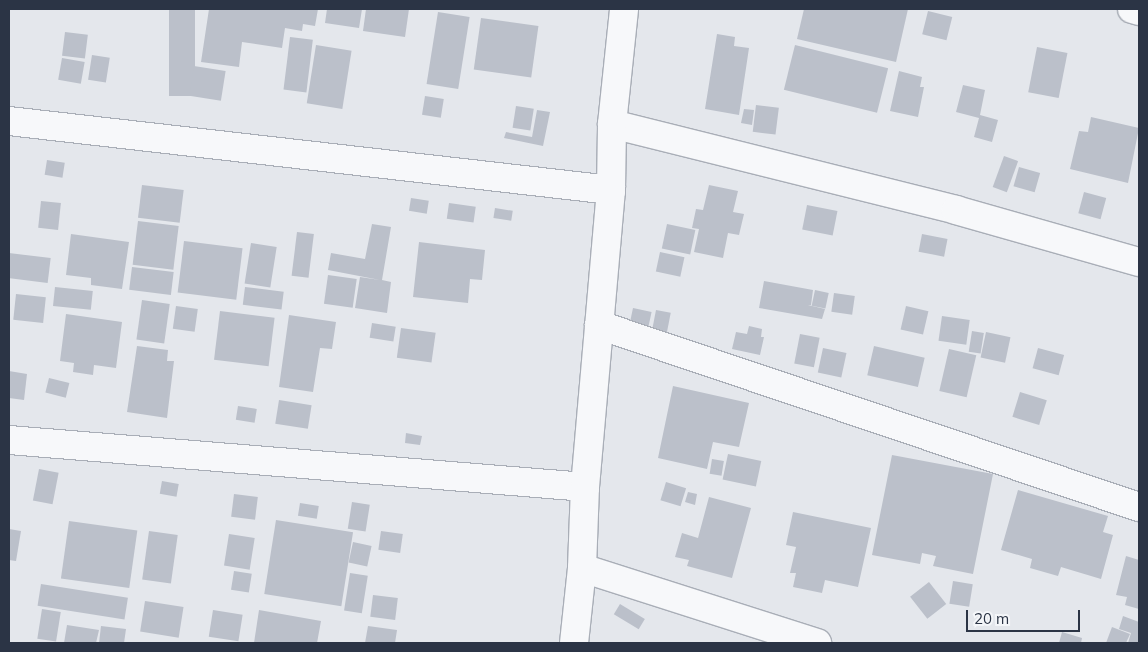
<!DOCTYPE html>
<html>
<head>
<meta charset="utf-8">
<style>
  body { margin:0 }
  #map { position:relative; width:1148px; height:652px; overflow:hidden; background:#e4e7ec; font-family:Mulish,sans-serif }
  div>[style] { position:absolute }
  .building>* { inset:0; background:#bbc0ca; transform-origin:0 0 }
  .roads { filter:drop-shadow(1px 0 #a9aeb7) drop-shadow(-1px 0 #a9aeb7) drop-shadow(0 1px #a9aeb7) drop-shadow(0 -1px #a9aeb7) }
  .street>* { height:28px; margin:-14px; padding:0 14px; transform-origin:14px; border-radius:14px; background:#f7f8fa }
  span { translate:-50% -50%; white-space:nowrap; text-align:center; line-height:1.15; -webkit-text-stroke:4px #f4f6f9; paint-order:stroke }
  .frame { position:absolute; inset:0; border:10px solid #2b3445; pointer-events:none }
  .scale { position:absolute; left:966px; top:610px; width:114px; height:22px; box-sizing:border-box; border:2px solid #2b3445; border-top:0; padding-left:6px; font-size:15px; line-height:18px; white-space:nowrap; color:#2b3445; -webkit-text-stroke:4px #f4f6f9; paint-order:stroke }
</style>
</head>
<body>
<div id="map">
  <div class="building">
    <i style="left:169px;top:9px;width:26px;height:87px"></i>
    <i style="clip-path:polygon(209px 9px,318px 9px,315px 26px,303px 24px,302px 31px,285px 28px,282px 48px,242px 42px,239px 67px,201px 62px)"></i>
    <i style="clip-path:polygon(327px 9px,362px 9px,359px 28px,325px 23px)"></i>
    <i style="clip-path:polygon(366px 9px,409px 9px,405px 37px,363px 31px)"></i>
    <i style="clip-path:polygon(804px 9px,908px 9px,896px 62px,797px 39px)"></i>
    <i style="left:928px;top:11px;width:25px;height:24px;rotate:14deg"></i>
    <i style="left:438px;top:12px;width:32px;height:73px;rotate:9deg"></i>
    <i style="left:481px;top:18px;width:58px;height:52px;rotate:8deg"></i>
    <i style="left:65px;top:32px;width:23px;height:24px;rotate:7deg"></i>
    <i style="clip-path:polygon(717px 34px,735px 37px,734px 46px,749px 48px,739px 115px,705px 109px)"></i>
    <i style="left:290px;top:37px;width:23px;height:53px;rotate:7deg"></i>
    <i style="left:316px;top:45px;width:36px;height:59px;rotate:9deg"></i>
    <i style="left:795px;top:45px;width:96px;height:46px;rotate:14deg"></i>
    <i style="left:1037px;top:47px;width:31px;height:46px;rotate:11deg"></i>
    <i style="left:92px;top:55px;width:18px;height:25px;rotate:9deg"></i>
    <i style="left:62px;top:58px;width:23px;height:22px;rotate:10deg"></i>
    <i style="left:194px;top:66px;width:32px;height:30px;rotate:9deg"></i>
    <i style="clip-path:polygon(899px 71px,922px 77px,920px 87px,924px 87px,918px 117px,890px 111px)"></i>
    <i style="clip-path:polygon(963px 85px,985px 90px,980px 115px,998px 120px,992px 142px,974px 137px,979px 118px,956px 112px)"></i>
    <i style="left:425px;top:96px;width:19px;height:19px;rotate:9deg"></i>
    <i style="left:756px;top:105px;width:23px;height:27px;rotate:7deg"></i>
    <i style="left:516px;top:106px;width:18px;height:22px;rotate:9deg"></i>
    <i style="clip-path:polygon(744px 109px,754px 110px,752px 125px,741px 123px)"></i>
    <i style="clip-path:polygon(537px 110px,550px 112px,543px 146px,504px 138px,506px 132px,532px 137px)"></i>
    <i style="clip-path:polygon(1091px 117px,1139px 128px,1128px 183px,1070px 169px,1079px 131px,1088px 132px)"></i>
    <i style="left:1004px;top:156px;width:15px;height:33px;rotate:20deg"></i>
    <i style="left:47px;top:160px;width:18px;height:15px;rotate:9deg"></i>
    <i style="left:1019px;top:167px;width:22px;height:20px;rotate:16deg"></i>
    <i style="left:142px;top:185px;width:42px;height:33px;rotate:7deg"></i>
    <i style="clip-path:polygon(709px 185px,738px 191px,733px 212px,744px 214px,739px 235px,728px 233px,723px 258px,694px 252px,699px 229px,692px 228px,696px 209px,703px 210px)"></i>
    <i style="left:1084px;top:192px;width:23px;height:22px;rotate:15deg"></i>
    <i style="left:411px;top:198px;width:18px;height:13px;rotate:9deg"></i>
    <i style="left:41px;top:201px;width:20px;height:27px;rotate:6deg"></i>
    <i style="left:449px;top:203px;width:27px;height:16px;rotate:8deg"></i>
    <i style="left:807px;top:205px;width:31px;height:25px;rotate:11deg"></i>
    <i style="left:495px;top:208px;width:18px;height:10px;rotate:9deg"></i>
    <i style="left:138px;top:221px;width:41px;height:44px;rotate:7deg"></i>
    <i style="clip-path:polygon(372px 224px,391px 227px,382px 280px,391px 282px,387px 313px,355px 308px,360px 277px,380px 280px,328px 270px,331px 253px,365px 259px)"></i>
    <i style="left:667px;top:224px;width:29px;height:25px;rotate:12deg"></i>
    <i style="left:297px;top:232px;width:17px;height:44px;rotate:7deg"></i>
    <i style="clip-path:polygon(71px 234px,129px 242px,122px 289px,91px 285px,91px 278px,66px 275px)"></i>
    <i style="left:922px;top:234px;width:26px;height:18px;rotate:11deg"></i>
    <i style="left:184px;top:241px;width:59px;height:52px;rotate:7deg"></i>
    <i style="clip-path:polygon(419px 242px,485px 250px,482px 280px,470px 279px,468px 303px,413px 297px)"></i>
    <i style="left:251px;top:243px;width:26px;height:41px;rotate:9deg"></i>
    <i style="left:660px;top:252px;width:25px;height:20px;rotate:12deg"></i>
    <i style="left:9px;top:253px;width:42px;height:25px;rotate:7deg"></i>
    <i style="left:132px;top:267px;width:42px;height:23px;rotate:7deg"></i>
    <i style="left:328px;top:275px;width:29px;height:29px;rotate:8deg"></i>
    <i style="clip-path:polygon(764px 281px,813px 290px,811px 305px,808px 305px,825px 309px,822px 319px,759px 308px)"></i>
    <i style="left:55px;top:287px;width:38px;height:19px;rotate:6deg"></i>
    <i style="left:245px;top:287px;width:39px;height:18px;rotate:7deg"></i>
    <i style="left:815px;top:290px;width:14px;height:16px;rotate:12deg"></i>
    <i style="left:834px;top:293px;width:21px;height:19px;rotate:8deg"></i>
    <i style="left:16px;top:294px;width:30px;height:26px;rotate:6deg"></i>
    <i style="left:142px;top:300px;width:28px;height:40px;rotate:8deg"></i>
    <i style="left:176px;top:306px;width:22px;height:23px;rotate:8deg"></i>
    <i style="left:906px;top:306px;width:23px;height:24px;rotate:13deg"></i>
    <i style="left:633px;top:308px;width:19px;height:17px;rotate:12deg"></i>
    <i style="left:656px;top:310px;width:15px;height:20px;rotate:11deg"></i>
    <i style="left:220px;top:311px;width:55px;height:49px;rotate:7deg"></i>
    <i style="clip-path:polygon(66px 314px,122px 322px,116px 368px,94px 365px,93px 375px,73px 372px,74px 363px,60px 361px)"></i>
    <i style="clip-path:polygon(289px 315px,336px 322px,332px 349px,320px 348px,313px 392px,279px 387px)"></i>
    <i style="left:942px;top:316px;width:28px;height:25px;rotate:8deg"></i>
    <i style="left:372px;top:323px;width:24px;height:15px;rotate:9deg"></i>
    <i style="clip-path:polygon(749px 326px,762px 329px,761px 337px,764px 337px,760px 355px,732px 349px,736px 332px,747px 334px)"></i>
    <i style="left:401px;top:328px;width:35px;height:30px;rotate:8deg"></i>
    <i style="left:972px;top:331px;width:12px;height:21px;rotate:9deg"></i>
    <i style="left:986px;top:332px;width:25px;height:26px;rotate:12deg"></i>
    <i style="left:800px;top:334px;width:20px;height:30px;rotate:11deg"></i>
    <i style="clip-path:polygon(137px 346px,168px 350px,167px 361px,174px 361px,167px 418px,127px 412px)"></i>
    <i style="left:874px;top:346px;width:52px;height:30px;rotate:13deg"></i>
    <i style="left:823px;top:348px;width:24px;height:25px;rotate:12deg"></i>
    <i style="left:1038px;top:348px;width:27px;height:21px;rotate:15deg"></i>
    <i style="left:949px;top:349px;width:28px;height:43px;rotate:13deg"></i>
    <i style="clip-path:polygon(9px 371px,27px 374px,24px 400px,9px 398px)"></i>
    <i style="left:49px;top:378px;width:21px;height:15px;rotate:14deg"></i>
    <i style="clip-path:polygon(673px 386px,749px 403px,739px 447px,713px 442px,707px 469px,658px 458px)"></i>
    <i style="left:1020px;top:392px;width:28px;height:26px;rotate:17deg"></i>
    <i style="left:279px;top:400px;width:33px;height:24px;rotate:9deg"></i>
    <i style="left:238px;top:406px;width:19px;height:14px;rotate:9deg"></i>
    <i style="clip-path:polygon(406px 433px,422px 436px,420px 445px,405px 443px)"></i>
    <i style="left:728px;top:454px;width:34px;height:26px;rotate:12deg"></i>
    <i style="clip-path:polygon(892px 455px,993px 474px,973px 574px,933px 566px,936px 556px,922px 553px,920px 564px,872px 555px)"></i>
    <i style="left:712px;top:459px;width:12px;height:15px;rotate:9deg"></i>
    <i style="left:39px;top:469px;width:20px;height:32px;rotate:11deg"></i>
    <i style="left:162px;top:481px;width:17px;height:13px;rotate:10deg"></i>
    <i style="left:666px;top:482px;width:21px;height:19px;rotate:17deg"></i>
    <i style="clip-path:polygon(1018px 490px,1108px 516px,1103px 532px,1113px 535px,1101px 579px,1061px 567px,1058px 576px,1030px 568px,1032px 559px,1001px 550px)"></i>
    <i style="clip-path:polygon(688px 492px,697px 494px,695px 505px,685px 502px)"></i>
    <i style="left:234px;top:494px;width:24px;height:23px;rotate:7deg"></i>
    <i style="clip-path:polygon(709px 497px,751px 508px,732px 578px,687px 566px,689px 560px,675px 557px,682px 533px,698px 538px)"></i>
    <i style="left:352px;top:502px;width:18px;height:27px;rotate:9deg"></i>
    <i style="left:300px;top:503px;width:19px;height:13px;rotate:9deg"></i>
    <i style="clip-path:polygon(793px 512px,871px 528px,858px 587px,825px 580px,822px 593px,793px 587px,796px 573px,790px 573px,796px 547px,786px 545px)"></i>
    <i style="left:276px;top:520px;width:78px;height:75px;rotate:9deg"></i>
    <i style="left:69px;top:521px;width:69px;height:58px;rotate:8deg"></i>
    <i style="clip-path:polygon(9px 529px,21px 531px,16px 561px,9px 560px)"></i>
    <i style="left:149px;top:531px;width:29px;height:49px;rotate:8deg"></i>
    <i style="left:381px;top:531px;width:22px;height:19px;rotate:8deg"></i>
    <i style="left:229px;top:534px;width:26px;height:32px;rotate:9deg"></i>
    <i style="left:353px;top:542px;width:19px;height:21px;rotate:12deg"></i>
    <i style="clip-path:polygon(1126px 556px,1139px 560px,1139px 609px,1125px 605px,1127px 597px,1116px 595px)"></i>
    <i style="left:234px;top:571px;width:18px;height:19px;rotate:9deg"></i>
    <i style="left:350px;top:573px;width:18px;height:38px;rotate:9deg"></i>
    <i style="left:953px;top:581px;width:20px;height:23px;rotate:9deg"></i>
    <i style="left:929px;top:582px;width:28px;height:24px;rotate:52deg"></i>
    <i style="left:41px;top:584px;width:88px;height:22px;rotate:9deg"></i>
    <i style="left:373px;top:595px;width:25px;height:22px;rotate:7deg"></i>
    <i style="left:145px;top:601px;width:39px;height:31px;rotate:9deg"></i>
    <i style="left:620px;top:604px;width:29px;height:12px;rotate:31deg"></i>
    <i style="left:42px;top:609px;width:19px;height:30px;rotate:9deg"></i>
    <i style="left:213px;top:610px;width:30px;height:27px;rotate:9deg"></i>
    <i style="clip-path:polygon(259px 610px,321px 621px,317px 643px,254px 643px)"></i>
    <i style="clip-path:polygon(1123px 616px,1139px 622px,1138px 643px,1128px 643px,1131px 633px,1119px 629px)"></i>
    <i style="clip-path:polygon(67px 625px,99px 630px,96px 643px,64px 643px)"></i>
    <i style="clip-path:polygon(101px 626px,126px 629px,124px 643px,99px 643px)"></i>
    <i style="clip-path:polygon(368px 626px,397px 630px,395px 643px,365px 643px)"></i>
    <i style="clip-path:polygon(1112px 627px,1130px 634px,1126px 643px,1106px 643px)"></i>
    <i style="clip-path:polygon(1062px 632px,1082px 638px,1081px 643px,1059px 643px)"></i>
  </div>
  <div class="roads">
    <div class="street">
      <i style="left:1132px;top:9px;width:7px;rotate:16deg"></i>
      <i style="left:9px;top:121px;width:606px;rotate:6.54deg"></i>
      <i style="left:612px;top:124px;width:355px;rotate:14deg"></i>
      <i style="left:956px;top:210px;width:190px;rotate:15.9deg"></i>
      <i style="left:599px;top:325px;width:570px;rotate:18.63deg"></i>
      <i style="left:9px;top:440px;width:578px;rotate:4.66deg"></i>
      <i style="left:582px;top:568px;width:247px;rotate:17.7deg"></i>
      <i style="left:574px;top:643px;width:75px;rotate:-83.9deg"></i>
      <i style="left:582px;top:568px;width:81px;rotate:-87.9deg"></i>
      <i style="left:585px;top:487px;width:298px;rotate:-85deg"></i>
      <i style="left:611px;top:190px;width:66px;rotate:-89.1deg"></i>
      <i style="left:612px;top:124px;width:116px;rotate:-84deg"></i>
    </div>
  </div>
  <div class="frame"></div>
  <div class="scale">20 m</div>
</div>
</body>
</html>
